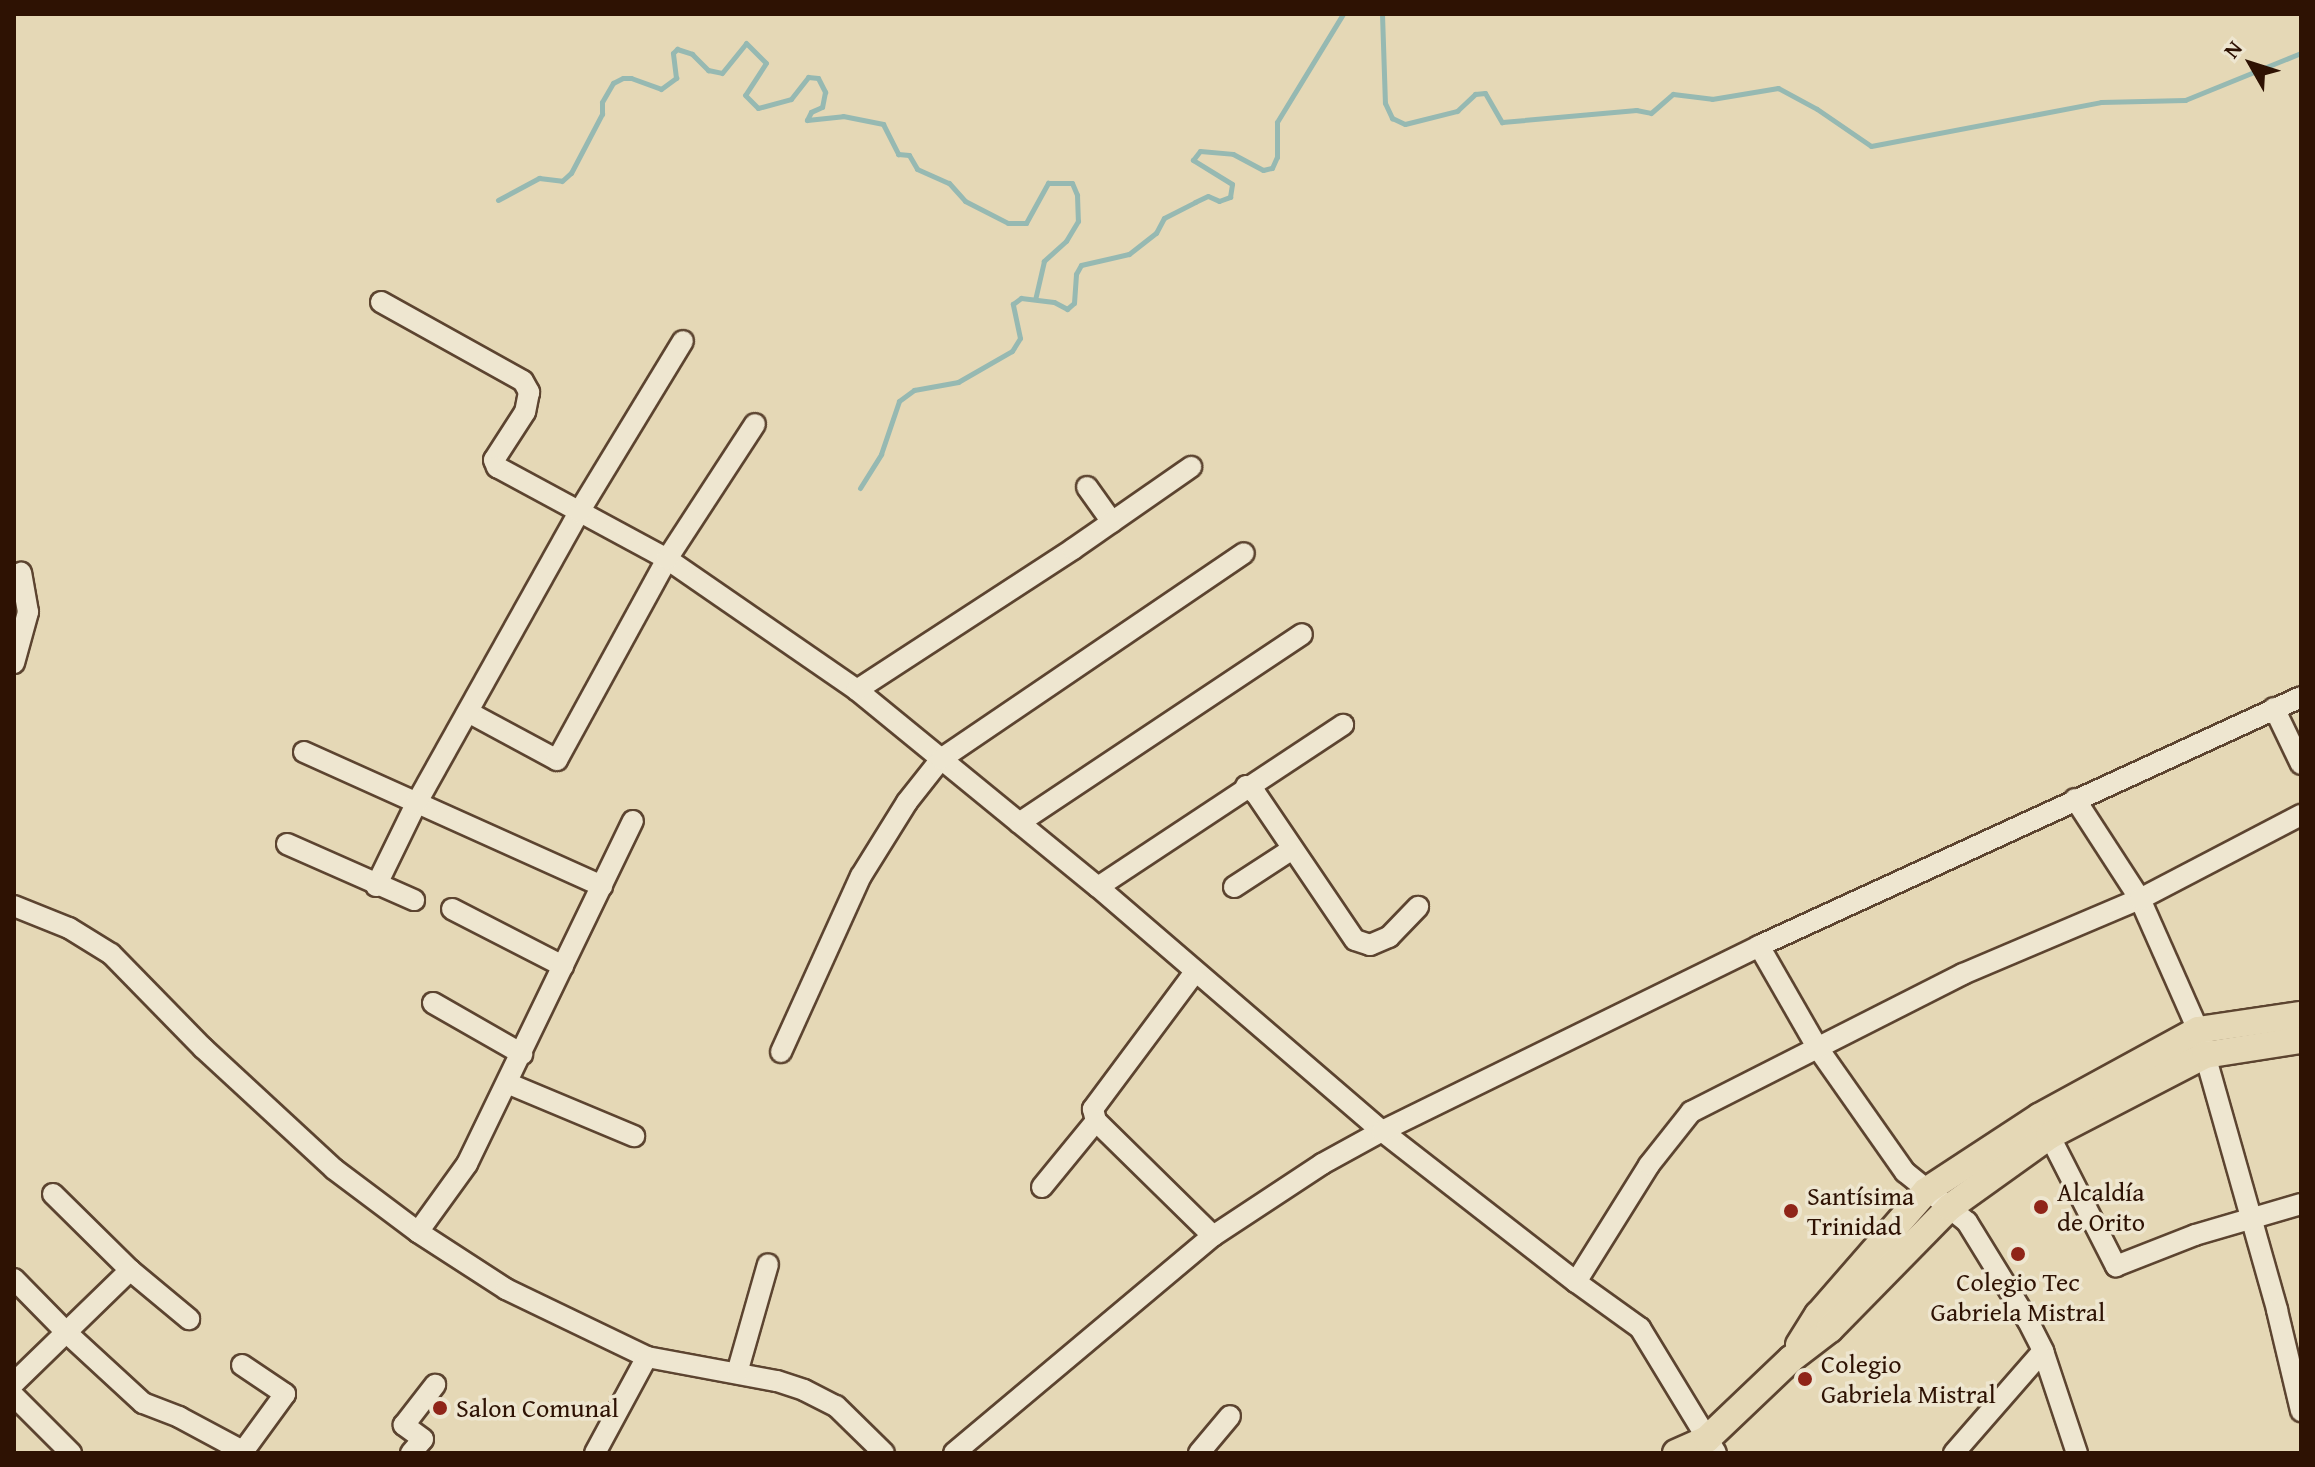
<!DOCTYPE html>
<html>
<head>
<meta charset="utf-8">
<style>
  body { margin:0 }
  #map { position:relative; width:2315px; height:1467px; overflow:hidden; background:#e5d8b6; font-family:"Gentium Book Plus",serif }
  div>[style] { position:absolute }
  .stream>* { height:5px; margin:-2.5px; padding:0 2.5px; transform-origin:2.5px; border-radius:2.5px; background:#96b9b2 }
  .roads { filter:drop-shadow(2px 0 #5c4430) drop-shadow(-2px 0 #5c4430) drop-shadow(0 2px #5c4430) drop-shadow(0 -2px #5c4430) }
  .minor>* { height:20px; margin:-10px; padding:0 10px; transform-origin:10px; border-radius:10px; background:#eee6d0 }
  .major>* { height:26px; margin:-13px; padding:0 13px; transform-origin:13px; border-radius:13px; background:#e5d8b6 }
  .dots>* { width:22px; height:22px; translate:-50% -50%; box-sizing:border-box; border:4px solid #eee6d0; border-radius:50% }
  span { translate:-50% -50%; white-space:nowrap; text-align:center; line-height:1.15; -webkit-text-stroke:7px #eee6d0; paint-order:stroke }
  .poi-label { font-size:26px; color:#2e1203 }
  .left { translate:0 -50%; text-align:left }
  .frame { position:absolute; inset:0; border:16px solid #2e1203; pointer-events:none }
  .north { position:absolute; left:2211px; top:24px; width:80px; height:80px; -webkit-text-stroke:6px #eee6d0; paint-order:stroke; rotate:309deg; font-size:22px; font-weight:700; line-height:32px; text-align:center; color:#2e1203 }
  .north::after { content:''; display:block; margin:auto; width:28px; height:36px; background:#2e1203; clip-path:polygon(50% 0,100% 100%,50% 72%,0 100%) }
</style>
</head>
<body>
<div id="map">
  <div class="stream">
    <i style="left:1382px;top:14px;width:89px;rotate:88.1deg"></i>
    <i style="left:1385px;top:103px;width:17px;rotate:65deg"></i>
    <i style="left:1392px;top:118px;width:14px;rotate:25deg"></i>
    <i style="left:1405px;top:124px;width:54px;rotate:-14deg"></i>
    <i style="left:1457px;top:111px;width:25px;rotate:-43deg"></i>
    <i style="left:1475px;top:94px;width:10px;rotate:-6deg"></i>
    <i style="left:1485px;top:93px;width:34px;rotate:60deg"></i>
    <i style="left:1502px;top:122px;width:135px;rotate:-5.1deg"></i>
    <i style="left:1636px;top:110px;width:15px;rotate:11deg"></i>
    <i style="left:1651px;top:113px;width:29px;rotate:-41deg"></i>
    <i style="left:1673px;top:94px;width:39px;rotate:7deg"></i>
    <i style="left:1712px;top:99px;width:67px;rotate:-9.5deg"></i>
    <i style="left:1778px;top:88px;width:44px;rotate:28.3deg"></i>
    <i style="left:1817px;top:109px;width:65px;rotate:34.4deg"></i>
    <i style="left:1871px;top:146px;width:234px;rotate:-10.8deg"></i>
    <i style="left:2101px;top:102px;width:84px;rotate:-1.4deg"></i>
    <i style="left:2185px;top:100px;width:125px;rotate:-22.1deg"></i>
    <i style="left:498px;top:200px;width:47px;rotate:-28.2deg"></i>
    <i style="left:539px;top:178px;width:23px;rotate:7deg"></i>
    <i style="left:562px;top:181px;width:12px;rotate:-42deg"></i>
    <i style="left:571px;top:173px;width:67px;rotate:-62.3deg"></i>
    <i style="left:602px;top:114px;width:12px;rotate:-90deg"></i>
    <i style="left:602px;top:102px;width:22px;rotate:-60deg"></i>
    <i style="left:613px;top:83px;width:11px;rotate:-27deg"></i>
    <i style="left:623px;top:78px;width:8px"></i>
    <i style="left:631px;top:78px;width:32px;rotate:20deg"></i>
    <i style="left:661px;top:89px;width:19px;rotate:-36deg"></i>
    <i style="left:676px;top:78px;width:25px;rotate:-97deg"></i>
    <i style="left:673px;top:53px;width:6px;rotate:-45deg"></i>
    <i style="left:677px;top:49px;width:16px;rotate:18deg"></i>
    <i style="left:692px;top:54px;width:23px;rotate:45deg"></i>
    <i style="left:708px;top:70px;width:14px;rotate:12deg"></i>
    <i style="left:722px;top:73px;width:38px;rotate:-51deg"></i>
    <i style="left:746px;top:43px;width:28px;rotate:45deg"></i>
    <i style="left:766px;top:63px;width:38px;rotate:123deg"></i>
    <i style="left:745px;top:95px;width:18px;rotate:45deg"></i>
    <i style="left:758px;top:108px;width:34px;rotate:-15deg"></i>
    <i style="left:791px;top:99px;width:28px;rotate:-52deg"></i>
    <i style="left:808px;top:77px;width:10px;rotate:6deg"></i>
    <i style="left:818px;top:78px;width:16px;rotate:63deg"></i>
    <i style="left:825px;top:92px;width:15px;rotate:101deg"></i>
    <i style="left:822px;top:107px;width:12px;rotate:156deg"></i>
    <i style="left:811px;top:112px;width:9px;rotate:117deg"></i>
    <i style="left:807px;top:120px;width:36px;rotate:-6deg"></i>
    <i style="left:843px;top:116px;width:41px;rotate:11.3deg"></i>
    <i style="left:883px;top:124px;width:34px;rotate:63deg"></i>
    <i style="left:898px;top:154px;width:11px;rotate:5deg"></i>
    <i style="left:909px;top:155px;width:16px;rotate:60deg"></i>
    <i style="left:917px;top:169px;width:35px;rotate:24deg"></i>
    <i style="left:949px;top:183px;width:24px;rotate:48deg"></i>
    <i style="left:965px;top:201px;width:48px;rotate:27.1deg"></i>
    <i style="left:1008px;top:223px;width:18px"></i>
    <i style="left:1026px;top:223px;width:46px;rotate:-61.2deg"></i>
    <i style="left:1048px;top:183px;width:24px"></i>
    <i style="left:1072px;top:183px;width:13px;rotate:67deg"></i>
    <i style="left:1077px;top:195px;width:26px;rotate:88deg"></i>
    <i style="left:1078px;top:221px;width:23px;rotate:121deg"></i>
    <i style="left:1066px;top:241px;width:30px;rotate:138deg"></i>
    <i style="left:1044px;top:261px;width:39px;rotate:103deg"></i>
    <i style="left:860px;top:488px;width:40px;rotate:-58deg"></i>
    <i style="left:881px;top:454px;width:56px;rotate:-71.2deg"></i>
    <i style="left:899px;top:401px;width:19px;rotate:-36deg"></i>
    <i style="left:914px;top:390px;width:45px;rotate:-10.3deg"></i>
    <i style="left:958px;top:382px;width:62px;rotate:-29.9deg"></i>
    <i style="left:1012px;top:351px;width:15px;rotate:-58deg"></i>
    <i style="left:1020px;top:338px;width:35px;rotate:-102deg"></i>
    <i style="left:1013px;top:304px;width:10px;rotate:-37deg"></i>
    <i style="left:1021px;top:298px;width:33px;rotate:7deg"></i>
    <i style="left:1054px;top:302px;width:15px;rotate:28deg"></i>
    <i style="left:1067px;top:309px;width:9px;rotate:-41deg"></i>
    <i style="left:1074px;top:303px;width:29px;rotate:-86deg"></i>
    <i style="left:1076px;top:274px;width:10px;rotate:-61deg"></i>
    <i style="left:1081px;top:265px;width:49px;rotate:-12.9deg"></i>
    <i style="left:1129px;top:254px;width:34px;rotate:-38deg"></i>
    <i style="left:1156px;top:233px;width:17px;rotate:-62deg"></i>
    <i style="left:1164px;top:218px;width:35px;rotate:-27deg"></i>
    <i style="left:1195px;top:202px;width:14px;rotate:-25deg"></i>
    <i style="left:1208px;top:196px;width:12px;rotate:24deg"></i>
    <i style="left:1219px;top:201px;width:12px;rotate:-20deg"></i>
    <i style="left:1230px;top:197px;width:13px;rotate:-81deg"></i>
    <i style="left:1232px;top:184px;width:46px;rotate:-148.4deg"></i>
    <i style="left:1193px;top:160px;width:11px;rotate:-52deg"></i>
    <i style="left:1200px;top:151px;width:33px;rotate:5deg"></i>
    <i style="left:1233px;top:154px;width:34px;rotate:28deg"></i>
    <i style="left:1263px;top:170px;width:9px;rotate:-13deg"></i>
    <i style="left:1272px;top:168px;width:12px;rotate:-66deg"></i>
    <i style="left:1277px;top:157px;width:35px;rotate:-90deg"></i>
    <i style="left:1277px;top:122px;width:127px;rotate:-58.6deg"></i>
  </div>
  <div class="roads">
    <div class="minor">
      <i style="left:381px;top:302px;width:162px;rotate:29.1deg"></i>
      <i style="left:523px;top:381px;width:13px;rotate:61deg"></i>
      <i style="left:529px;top:392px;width:20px;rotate:101deg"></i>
      <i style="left:525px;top:412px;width:57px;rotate:122.9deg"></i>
      <i style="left:494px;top:460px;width:8px;rotate:67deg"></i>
      <i style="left:497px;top:467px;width:193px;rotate:28.4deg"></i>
      <i style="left:667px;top:559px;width:231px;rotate:34.6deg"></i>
      <i style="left:857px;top:690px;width:311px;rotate:39.3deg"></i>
      <i style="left:1098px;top:887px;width:374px;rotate:40.7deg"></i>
      <i style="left:1382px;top:1131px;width:246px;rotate:37.9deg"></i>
      <i style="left:1576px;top:1282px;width:79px;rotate:35.7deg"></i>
      <i style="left:1640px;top:1328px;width:146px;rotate:58.7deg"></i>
      <i style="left:1087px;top:487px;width:43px;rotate:54.5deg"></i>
      <i style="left:14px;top:663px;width:53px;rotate:-74.6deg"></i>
      <i style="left:28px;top:612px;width:40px;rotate:-100deg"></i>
      <i style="left:857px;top:690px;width:258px;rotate:-33.1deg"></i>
      <i style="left:1073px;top:549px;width:144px;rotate:-34.8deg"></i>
      <i style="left:2274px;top:708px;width:62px;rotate:64.3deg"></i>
      <i style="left:468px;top:712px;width:101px;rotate:28.3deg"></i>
      <i style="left:557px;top:760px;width:229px;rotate:-61.3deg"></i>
      <i style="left:667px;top:559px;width:161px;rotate:-56.9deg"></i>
      <i style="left:304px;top:752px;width:327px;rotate:24.2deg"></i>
      <i style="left:1246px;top:786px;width:13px;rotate:39deg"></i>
      <i style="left:1256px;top:794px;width:176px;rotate:55.9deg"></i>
      <i style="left:1355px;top:940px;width:16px;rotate:18deg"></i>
      <i style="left:1370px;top:945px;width:21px;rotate:-23deg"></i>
      <i style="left:1389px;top:937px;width:42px;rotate:-46deg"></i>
      <i style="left:2075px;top:799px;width:119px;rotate:57deg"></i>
      <i style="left:2140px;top:899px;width:143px;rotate:66.1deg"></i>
      <i style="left:2198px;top:1030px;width:291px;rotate:74.2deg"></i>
      <i style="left:2277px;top:1310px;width:104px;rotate:76.6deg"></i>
      <i style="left:1019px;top:823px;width:340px;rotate:-33.7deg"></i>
      <i style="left:287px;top:844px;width:139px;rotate:23.8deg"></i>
      <i style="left:376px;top:886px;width:91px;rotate:-64deg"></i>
      <i style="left:416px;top:804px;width:334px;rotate:-60.8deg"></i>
      <i style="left:579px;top:512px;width:200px;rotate:-58.7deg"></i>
      <i style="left:1098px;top:887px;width:294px;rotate:-33.5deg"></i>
      <i style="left:1234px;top:887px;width:68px;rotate:-33deg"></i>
      <i style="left:14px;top:906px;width:59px;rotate:21.8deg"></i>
      <i style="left:69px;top:928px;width:49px;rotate:31.8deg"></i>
      <i style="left:111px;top:954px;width:132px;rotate:45.6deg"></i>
      <i style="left:203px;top:1048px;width:178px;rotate:42.7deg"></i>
      <i style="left:334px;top:1169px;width:105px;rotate:36.9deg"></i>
      <i style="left:418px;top:1232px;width:105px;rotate:32.9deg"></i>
      <i style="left:506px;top:1289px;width:157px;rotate:25.7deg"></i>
      <i style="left:647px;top:1357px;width:132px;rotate:10.5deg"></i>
      <i style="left:777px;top:1381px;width:28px;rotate:18deg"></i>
      <i style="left:804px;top:1390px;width:36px;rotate:27deg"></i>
      <i style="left:836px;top:1406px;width:67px;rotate:44.4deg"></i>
      <i style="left:452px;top:909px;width:125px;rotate:27.2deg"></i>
      <i style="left:1759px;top:946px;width:116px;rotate:60.1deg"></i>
      <i style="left:1817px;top:1047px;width:153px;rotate:54.9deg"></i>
      <i style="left:1905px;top:1172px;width:80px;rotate:38.9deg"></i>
      <i style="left:1967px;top:1222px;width:116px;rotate:58.4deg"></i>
      <i style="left:2028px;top:1321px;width:34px;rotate:63deg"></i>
      <i style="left:2043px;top:1351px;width:108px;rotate:71.6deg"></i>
      <i style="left:1195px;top:972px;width:171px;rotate:126.7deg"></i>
      <i style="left:1093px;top:1109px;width:12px;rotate:76deg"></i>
      <i style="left:1096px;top:1121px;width:164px;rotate:44.5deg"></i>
      <i style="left:433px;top:1003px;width:103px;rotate:29.8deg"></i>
      <i style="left:781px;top:1052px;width:193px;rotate:-65.6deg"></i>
      <i style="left:861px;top:876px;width:87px;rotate:-58.1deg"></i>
      <i style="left:907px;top:802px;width:55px;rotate:-51.7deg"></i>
      <i style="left:941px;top:759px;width:366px;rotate:-34.2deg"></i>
      <i style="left:507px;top:1083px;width:138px;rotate:22.7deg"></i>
      <i style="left:2043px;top:1123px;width:161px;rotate:63deg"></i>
      <i style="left:2116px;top:1266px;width:85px;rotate:-21.4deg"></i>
      <i style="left:2195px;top:1235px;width:110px;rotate:-16.3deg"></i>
      <i style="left:1042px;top:1187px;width:85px;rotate:-50.7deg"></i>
      <i style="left:53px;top:1194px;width:108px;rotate:44.6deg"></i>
      <i style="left:130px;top:1270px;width:77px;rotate:39.7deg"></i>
      <i style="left:418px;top:1232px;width:84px;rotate:-54.2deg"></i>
      <i style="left:467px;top:1164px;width:381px;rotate:-64.2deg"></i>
      <i style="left:14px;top:1279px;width:77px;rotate:45.5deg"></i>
      <i style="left:68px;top:1334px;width:102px;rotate:42.6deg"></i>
      <i style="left:143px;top:1403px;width:39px;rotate:21deg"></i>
      <i style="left:179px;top:1417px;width:76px;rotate:28.2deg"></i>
      <i style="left:1576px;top:1282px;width:138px;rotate:-58deg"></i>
      <i style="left:1649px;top:1165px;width:68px;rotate:-51.6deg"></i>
      <i style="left:1691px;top:1112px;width:305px;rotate:-26.9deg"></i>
      <i style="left:1963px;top:974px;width:192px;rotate:-23deg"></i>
      <i style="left:2140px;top:899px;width:182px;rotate:-27.6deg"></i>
      <i style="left:242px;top:1365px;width:52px;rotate:34deg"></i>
      <i style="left:285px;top:1394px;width:73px;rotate:126.1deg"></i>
      <i style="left:737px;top:1373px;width:113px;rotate:-74.1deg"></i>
      <i style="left:14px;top:1383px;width:162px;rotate:-44.2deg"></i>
      <i style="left:14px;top:1396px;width:81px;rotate:45deg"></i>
      <i style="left:411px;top:1453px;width:18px;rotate:-49deg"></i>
      <i style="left:423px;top:1439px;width:24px;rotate:-144deg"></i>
      <i style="left:404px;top:1425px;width:51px;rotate:-52.2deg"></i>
      <i style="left:595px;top:1453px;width:109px;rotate:-61.6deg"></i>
      <i style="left:954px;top:1453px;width:338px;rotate:-40deg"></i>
      <i style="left:1213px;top:1236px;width:131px;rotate:-33.4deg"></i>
      <i style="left:1322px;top:1164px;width:68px;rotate:-28.8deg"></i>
      <i style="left:1382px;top:1131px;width:420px;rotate:-26.1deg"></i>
      <i style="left:1759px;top:946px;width:596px;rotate:-24.67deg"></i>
      <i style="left:1199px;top:1453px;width:48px;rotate:-50deg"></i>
      <i style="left:1954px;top:1453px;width:135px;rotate:-48.9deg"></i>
    </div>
    <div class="major">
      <i style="left:1799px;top:1345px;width:36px;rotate:-58deg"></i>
      <i style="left:1818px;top:1315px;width:164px;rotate:-48.9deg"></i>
      <i style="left:1926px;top:1191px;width:135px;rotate:-33.2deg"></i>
      <i style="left:2039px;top:1117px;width:181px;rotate:-28.7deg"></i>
      <i style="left:2198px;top:1030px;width:104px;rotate:-8.3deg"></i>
      <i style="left:1676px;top:1453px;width:34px;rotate:-24deg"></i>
      <i style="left:1707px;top:1439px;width:116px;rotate:-43.6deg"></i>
      <i style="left:1791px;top:1359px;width:49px;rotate:-37.6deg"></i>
      <i style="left:1830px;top:1329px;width:171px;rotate:-45.5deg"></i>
      <i style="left:1950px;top:1207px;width:122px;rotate:-35.6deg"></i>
      <i style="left:2049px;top:1136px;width:176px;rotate:-27.4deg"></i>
      <i style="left:2205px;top:1055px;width:97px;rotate:-8.9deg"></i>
    </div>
  </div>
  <div class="dots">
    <i style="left:2041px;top:1207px;background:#8f2418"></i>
    <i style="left:1791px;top:1211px;background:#8f2418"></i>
    <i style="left:2018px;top:1254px;background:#8f2418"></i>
    <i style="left:1805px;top:1379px;background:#8f2418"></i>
    <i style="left:440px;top:1408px;background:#8f2418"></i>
  </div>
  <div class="poi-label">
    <span class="left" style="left:2057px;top:1207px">Alcaldía<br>de Orito</span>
    <span class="left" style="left:1807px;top:1211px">Santísima<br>Trinidad</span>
    <span style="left:2018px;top:1297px">Colegio Tec<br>Gabriela Mistral</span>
    <span class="left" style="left:1821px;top:1379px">Colegio<br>Gabriela Mistral</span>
    <span class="left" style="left:456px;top:1408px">Salon Comunal</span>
  </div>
  <div class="frame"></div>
  <div class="north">N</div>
</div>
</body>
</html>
